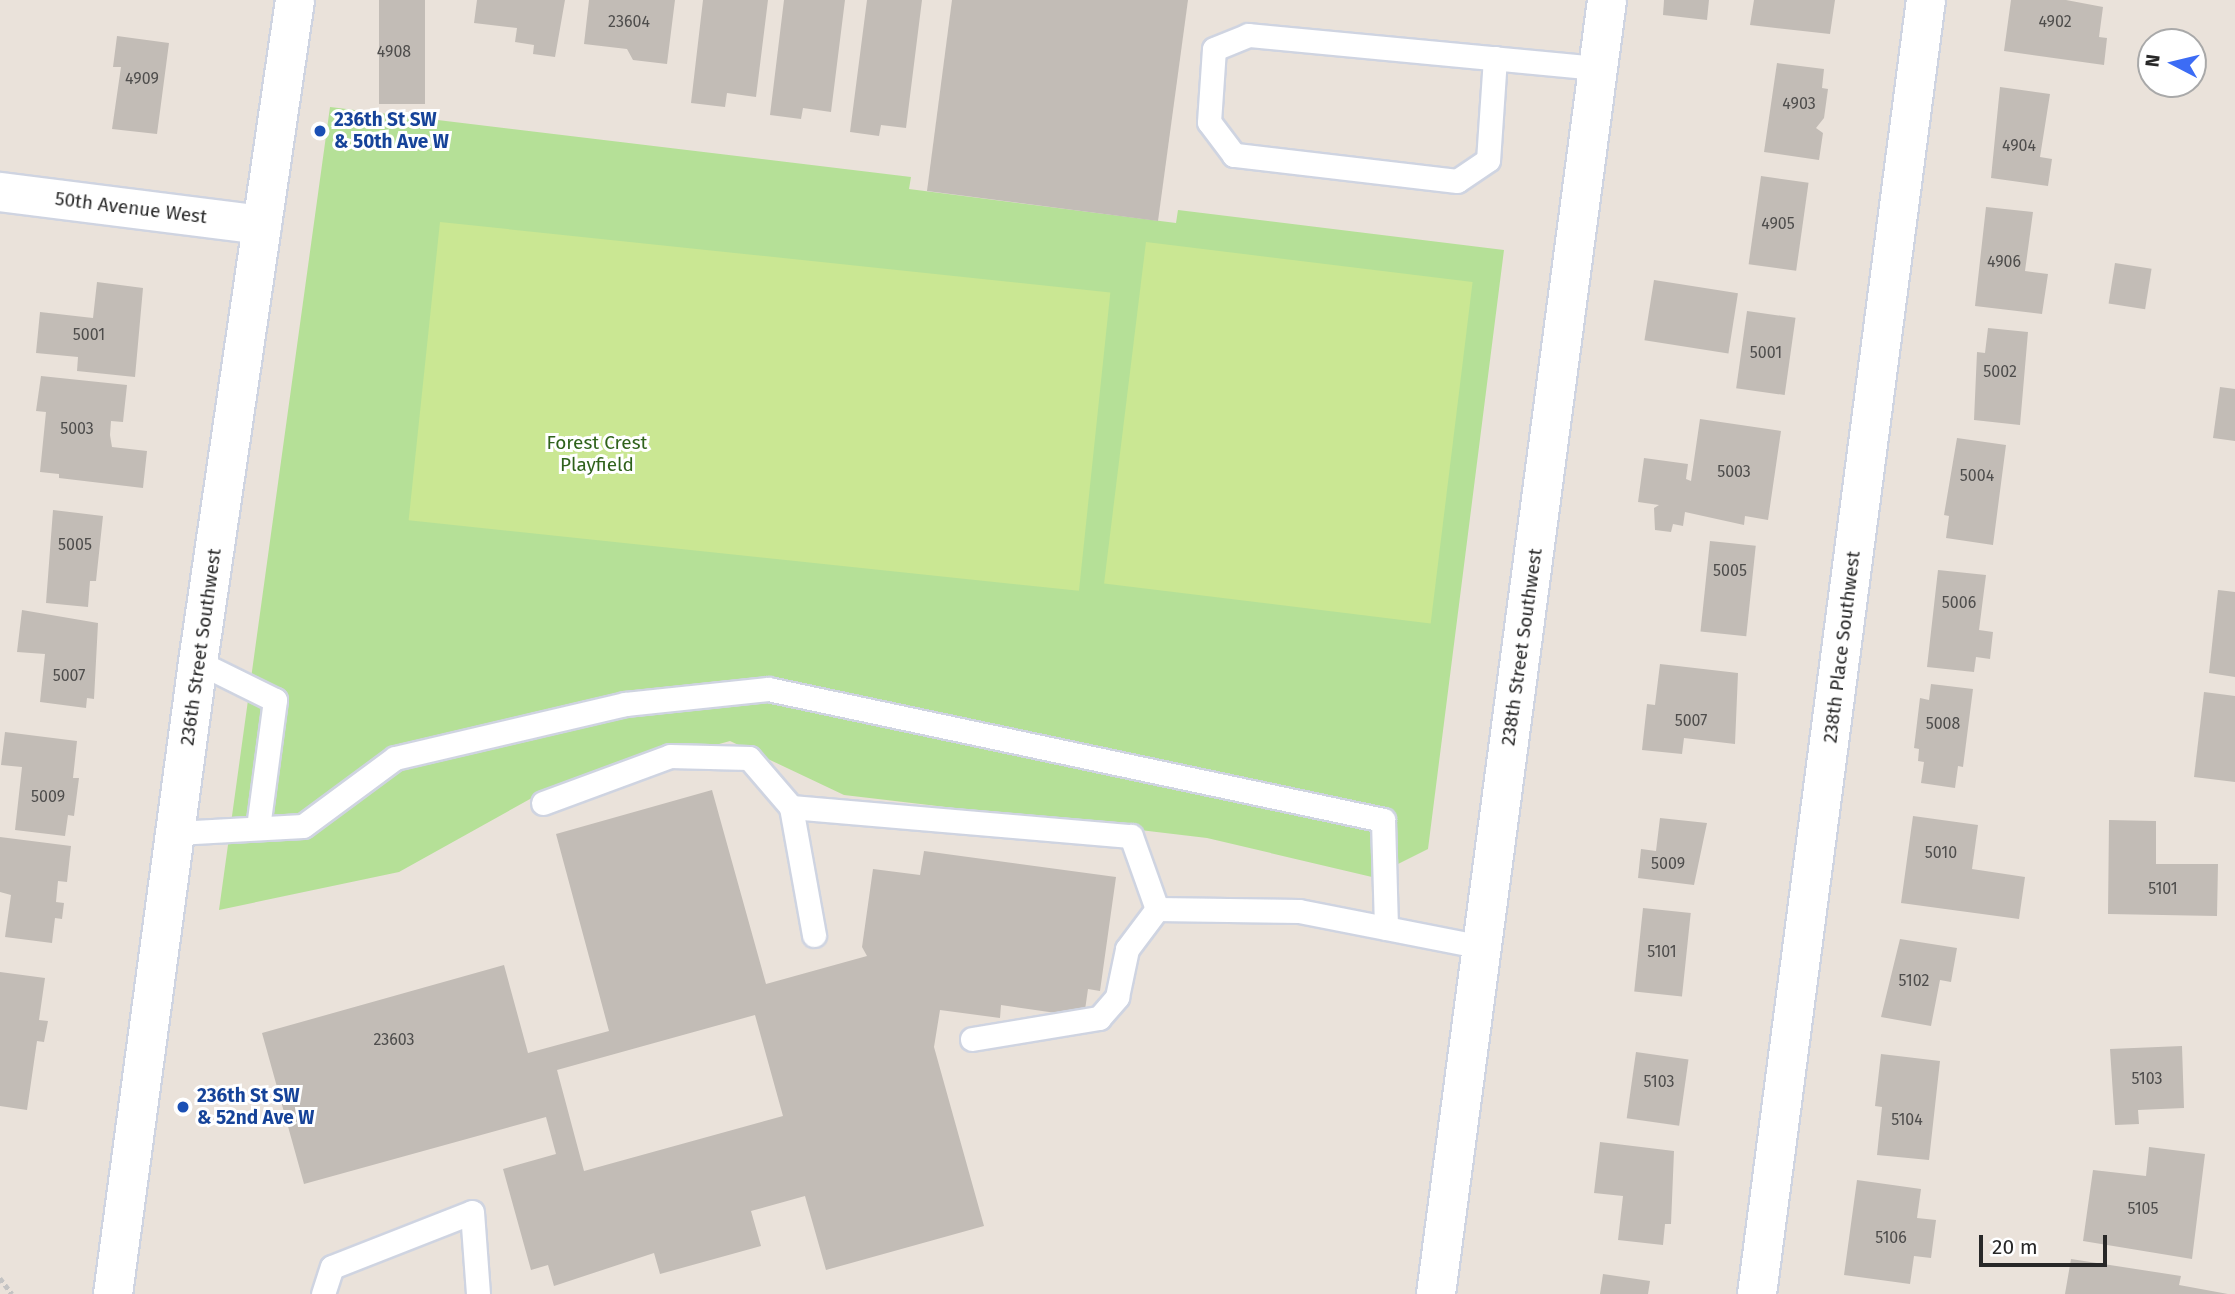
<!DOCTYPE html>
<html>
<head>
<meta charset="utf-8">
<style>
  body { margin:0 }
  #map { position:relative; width:2235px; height:1294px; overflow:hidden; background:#eae2da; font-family:"Fira Sans",sans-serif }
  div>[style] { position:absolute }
  .green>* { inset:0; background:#b5e097 }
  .pitch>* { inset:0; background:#cae793; transform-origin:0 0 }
  .building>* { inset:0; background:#c2bcb6; transform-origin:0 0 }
  .path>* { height:4.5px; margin-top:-2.25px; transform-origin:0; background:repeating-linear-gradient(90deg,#c3c3c3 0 5px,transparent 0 8.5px) }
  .roads { filter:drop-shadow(2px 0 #cfd4e1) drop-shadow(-2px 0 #cfd4e1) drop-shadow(0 2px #cfd4e1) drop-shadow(0 -2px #cfd4e1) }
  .service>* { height:23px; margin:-11.5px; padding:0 11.5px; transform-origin:11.5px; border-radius:11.5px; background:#fff }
  .minor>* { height:38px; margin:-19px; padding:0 19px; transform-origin:19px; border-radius:19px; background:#fff }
  .secondary>* { height:38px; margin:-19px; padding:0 19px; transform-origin:19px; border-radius:19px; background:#fff }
  .dots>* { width:19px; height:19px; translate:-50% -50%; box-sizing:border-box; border:4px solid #fff; border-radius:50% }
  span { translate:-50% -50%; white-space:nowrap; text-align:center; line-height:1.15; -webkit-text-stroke:6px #fff; paint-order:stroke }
  .number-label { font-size:16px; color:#4e4d4c }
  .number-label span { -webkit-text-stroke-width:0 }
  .transit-label { font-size:19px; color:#164399; font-weight:700 }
  .left { translate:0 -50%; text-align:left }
  .street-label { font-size:19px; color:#282828 }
  .park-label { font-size:19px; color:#2f621b }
  .north { position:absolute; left:2137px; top:28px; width:70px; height:70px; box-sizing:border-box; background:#fff; border:2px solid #a9a9a9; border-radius:50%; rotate:277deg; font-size:19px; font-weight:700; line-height:28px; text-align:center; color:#282828 }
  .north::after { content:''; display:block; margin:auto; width:24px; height:32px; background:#3c6cf5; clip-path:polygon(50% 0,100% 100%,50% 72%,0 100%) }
  .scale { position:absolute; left:1979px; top:1235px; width:128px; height:32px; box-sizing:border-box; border:4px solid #282828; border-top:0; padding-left:9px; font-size:21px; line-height:24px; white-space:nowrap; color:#282828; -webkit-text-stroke:5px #fff; paint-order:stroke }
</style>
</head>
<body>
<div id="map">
  <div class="green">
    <i style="clip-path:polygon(330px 107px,911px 177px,909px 189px,1176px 223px,1178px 210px,1504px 250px,1428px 849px,1372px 877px,1207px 838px,844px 795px,730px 741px,539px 794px,399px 872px,219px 910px)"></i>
  </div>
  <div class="pitch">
    <i style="left:440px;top:222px;width:674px;height:300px;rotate:6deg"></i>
    <i style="left:1146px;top:242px;width:329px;height:344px;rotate:7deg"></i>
  </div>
  <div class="building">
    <i style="left:379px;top:0;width:46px;height:104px"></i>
    <i style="clip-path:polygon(477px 0,565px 0,555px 57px,533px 54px,534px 45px,515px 42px,517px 28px,474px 23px)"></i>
    <i style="clip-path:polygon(589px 0,675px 0,667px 64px,633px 60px,627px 49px,584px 44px)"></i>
    <i style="clip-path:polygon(703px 0,768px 0,756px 97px,727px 93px,725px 107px,691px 103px)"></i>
    <i style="clip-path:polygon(784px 0,845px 0,831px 112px,803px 108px,801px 119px,770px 115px)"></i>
    <i style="clip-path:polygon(867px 0,922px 0,906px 128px,881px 125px,879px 136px,850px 132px)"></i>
    <i style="clip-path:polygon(952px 0,1188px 0,1158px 221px,927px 191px)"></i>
    <i style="clip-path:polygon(1664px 0,1709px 0,1707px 20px,1663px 15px)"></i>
    <i style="clip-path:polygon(1754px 0,1835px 0,1830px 34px,1750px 25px)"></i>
    <i style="clip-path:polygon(2011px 0,2066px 0,2103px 7px,2099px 37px,2107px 38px,2104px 65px,2004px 51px)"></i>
    <i style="clip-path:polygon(117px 36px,169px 43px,157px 134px,112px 129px,121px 67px,113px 67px)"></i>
    <i style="clip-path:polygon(1777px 63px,1824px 69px,1822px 88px,1828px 89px,1824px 118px,1816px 128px,1823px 133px,1819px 160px,1764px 152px)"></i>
    <i style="clip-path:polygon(2000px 87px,2050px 94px,2040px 157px,2052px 159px,2048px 186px,1991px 178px)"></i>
    <i style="left:1761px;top:176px;width:48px;height:89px;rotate:8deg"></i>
    <i style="clip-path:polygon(1986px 207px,2033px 212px,2025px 271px,2048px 274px,2042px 314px,1975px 306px)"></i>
    <i style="left:2115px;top:263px;width:37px;height:41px;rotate:9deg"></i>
    <i style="left:1654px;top:280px;width:85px;height:61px;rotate:9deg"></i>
    <i style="clip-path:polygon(97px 282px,143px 288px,135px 377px,77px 371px,78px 357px,36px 353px,40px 312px,93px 318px)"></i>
    <i style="left:1747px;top:311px;width:49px;height:78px;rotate:8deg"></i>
    <i style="clip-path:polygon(1988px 328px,2028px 332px,2020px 425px,1974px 420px,1977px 352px,1985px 353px)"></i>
    <i style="clip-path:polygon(41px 376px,127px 385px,123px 422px,111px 421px,110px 435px,112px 447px,147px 451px,143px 488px,59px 478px,59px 474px,40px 472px,46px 412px,36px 411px)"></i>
    <i style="clip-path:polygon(2220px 387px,2235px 389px,2235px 441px,2213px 438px)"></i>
    <i style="clip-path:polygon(1700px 419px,1781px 431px,1768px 520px,1745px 516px,1744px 525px,1685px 512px,1683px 526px,1673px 524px,1671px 532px,1655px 530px,1654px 508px,1659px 505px,1638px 502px,1644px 458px,1688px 464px,1686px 479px,1691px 481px)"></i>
    <i style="clip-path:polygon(1957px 438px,2006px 445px,1993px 545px,1946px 538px,1949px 516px,1944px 515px)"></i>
    <i style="clip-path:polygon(53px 510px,103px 516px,96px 581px,90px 581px,88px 607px,46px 603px)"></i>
    <i style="left:1710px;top:541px;width:46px;height:91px;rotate:6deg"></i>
    <i style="clip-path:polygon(1938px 570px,1986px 575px,1979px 630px,1993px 632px,1990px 659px,1976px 657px,1974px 672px,1927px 667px)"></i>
    <i style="clip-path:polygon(2218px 590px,2235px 592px,2235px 677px,2209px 673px)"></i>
    <i style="clip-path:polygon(22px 610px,98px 623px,94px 699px,87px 698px,86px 708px,40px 702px,45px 654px,17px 652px)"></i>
    <i style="clip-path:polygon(1660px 664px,1738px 673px,1735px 744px,1684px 738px,1682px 754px,1642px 750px,1647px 704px,1655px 705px)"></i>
    <i style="clip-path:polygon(1931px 684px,1973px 689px,1963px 767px,1958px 766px,1955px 788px,1921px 783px,1924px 762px,1918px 761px,1919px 749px,1914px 748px,1920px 698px,1929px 700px)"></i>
    <i style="clip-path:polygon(2204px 692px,2235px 696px,2235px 782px,2194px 777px)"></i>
    <i style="clip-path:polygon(5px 732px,77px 741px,73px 778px,79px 778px,74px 816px,68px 815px,65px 836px,15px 830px,22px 767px,1px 765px)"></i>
    <i style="clip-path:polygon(evenodd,712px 790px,766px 984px,867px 956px,862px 947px,873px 869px,920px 875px,924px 851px,1116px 877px,1100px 991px,1088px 989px,1084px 1017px,1001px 1005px,1000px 1018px,940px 1010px,934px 1047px,984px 1226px,826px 1270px,805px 1196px,751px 1211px,761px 1246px,660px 1274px,654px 1253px,554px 1286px,548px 1265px,531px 1270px,503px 1169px,556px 1154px,546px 1117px,304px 1184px,262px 1033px,504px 965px,528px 1053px,609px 1031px,556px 834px,712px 790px,755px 1015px,783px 1116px,584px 1171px,557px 1070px,755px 1015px)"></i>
    <i style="clip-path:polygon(1913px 816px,1978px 825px,1972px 869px,2025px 877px,2019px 919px,1901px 903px)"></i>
    <i style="clip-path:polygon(1660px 818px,1707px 823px,1694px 885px,1638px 878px,1641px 849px,1656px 851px)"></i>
    <i style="clip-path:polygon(2109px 820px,2156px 821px,2156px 864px,2218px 864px,2217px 916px,2108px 914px)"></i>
    <i style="clip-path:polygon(0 837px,71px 846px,67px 882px,58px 881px,56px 902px,64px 903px,62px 919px,55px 918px,52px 943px,5px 937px,11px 895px,0 892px)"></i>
    <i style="left:1643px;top:908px;width:48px;height:84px;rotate:6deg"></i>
    <i style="clip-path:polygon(1900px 939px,1957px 948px,1951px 982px,1940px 980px,1931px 1026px,1881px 1017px)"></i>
    <i style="clip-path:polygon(0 972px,45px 978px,39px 1020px,48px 1021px,44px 1042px,37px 1041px,27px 1110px,0 1106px)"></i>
    <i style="clip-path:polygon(2182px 1046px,2184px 1108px,2138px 1110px,2139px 1124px,2115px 1125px,2110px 1049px)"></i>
    <i style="left:1636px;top:1052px;width:53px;height:67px;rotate:8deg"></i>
    <i style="clip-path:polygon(1881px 1054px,1940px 1061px,1929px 1160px,1877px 1155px,1882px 1107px,1875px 1106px)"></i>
    <i style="clip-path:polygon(1600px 1142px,1674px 1151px,1671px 1224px,1665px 1224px,1663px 1245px,1618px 1240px,1623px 1196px,1594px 1193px)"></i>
    <i style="clip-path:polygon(2149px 1147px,2205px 1154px,2192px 1259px,2083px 1241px,2093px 1170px,2146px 1176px)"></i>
    <i style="clip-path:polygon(1857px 1180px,1921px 1189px,1917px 1218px,1936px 1220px,1931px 1258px,1914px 1256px,1910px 1284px,1844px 1275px)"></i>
    <i style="clip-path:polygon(2071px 1259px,2181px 1276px,2179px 1285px,2228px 1294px,2065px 1294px)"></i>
    <i style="clip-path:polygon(1603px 1274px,1650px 1281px,1648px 1294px,1600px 1294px)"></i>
  </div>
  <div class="path">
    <i style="left:0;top:1278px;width:20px;rotate:53deg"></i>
  </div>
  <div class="roads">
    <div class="service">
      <i style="left:1495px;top:58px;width:102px;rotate:93.9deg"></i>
      <i style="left:1488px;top:160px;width:37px;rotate:146deg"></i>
      <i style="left:1457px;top:181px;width:225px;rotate:-173.3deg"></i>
      <i style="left:1234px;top:155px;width:41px;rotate:-127.1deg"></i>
      <i style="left:1209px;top:122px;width:73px;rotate:-86.1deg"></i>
      <i style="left:1214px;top:49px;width:37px;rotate:-22deg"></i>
      <i style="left:1248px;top:35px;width:352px;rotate:5.4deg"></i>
      <i style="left:198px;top:662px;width:86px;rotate:26.3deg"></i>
      <i style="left:275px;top:700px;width:129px;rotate:97.6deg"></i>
      <i style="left:543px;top:803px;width:135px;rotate:-20.3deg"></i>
      <i style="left:670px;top:756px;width:79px;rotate:1.5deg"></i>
      <i style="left:749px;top:758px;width:65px;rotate:49.4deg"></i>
      <i style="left:176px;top:833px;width:127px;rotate:-3.2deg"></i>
      <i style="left:303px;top:826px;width:114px;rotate:-36.5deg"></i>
      <i style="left:395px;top:758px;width:236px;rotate:-13.2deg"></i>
      <i style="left:625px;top:704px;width:144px;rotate:-6deg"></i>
      <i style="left:768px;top:689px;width:629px;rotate:12.02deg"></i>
      <i style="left:1383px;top:820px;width:108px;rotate:88.4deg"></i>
      <i style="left:1157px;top:909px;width:142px;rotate:0.8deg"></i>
      <i style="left:1299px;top:911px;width:187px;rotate:11.1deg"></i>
      <i style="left:814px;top:935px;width:130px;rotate:-100.2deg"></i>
      <i style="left:791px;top:807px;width:341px;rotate:4.9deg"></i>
      <i style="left:1131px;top:836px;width:77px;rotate:70.4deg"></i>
      <i style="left:972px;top:1039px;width:129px;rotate:-9.4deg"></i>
      <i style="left:1099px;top:1018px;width:28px;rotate:-49deg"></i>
      <i style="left:1117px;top:997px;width:49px;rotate:-78.2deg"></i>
      <i style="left:1127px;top:949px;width:50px;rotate:-53.1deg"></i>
      <i style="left:323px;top:1294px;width:28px;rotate:-72deg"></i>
      <i style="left:332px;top:1267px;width:150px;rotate:-21.4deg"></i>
      <i style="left:472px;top:1212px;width:82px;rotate:85.8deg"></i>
    </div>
    <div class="minor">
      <i style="left:0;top:192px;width:264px;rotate:7.2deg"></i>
      <i style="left:1436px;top:1294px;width:1305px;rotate:-82.47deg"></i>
      <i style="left:1757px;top:1294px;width:1305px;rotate:-82.56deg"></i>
    </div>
    <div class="secondary">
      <i style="left:113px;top:1294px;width:638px;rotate:-82.34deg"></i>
      <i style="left:198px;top:662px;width:669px;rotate:-81.66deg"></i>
    </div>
  </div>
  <div class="dots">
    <i style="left:320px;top:131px;background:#1a4fb4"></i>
    <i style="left:183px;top:1107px;background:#1a4fb4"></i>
  </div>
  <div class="number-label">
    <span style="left:629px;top:22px">23604</span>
    <span style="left:2055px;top:22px">4902</span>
    <span style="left:394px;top:52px">4908</span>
    <span style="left:142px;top:79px">4909</span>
    <span style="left:1799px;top:104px">4903</span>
    <span style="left:2019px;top:146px">4904</span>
    <span style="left:1778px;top:224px">4905</span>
    <span style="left:2004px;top:262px">4906</span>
    <span style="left:89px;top:335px">5001</span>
    <span style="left:1766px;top:353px">5001</span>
    <span style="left:2000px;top:372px">5002</span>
    <span style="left:77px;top:429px">5003</span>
    <span style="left:1734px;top:472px">5003</span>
    <span style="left:1977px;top:476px">5004</span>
    <span style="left:75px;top:545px">5005</span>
    <span style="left:1730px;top:571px">5005</span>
    <span style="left:1959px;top:603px">5006</span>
    <span style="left:69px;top:676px">5007</span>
    <span style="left:1691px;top:721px">5007</span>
    <span style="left:1943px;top:724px">5008</span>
    <span style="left:48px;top:797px">5009</span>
    <span style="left:1941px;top:853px">5010</span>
    <span style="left:1668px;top:864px">5009</span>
    <span style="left:2163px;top:889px">5101</span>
    <span style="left:1662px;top:952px">5101</span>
    <span style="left:1914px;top:981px">5102</span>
    <span style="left:394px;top:1040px">23603</span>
    <span style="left:2147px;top:1079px">5103</span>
    <span style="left:1659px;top:1082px">5103</span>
    <span style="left:1907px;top:1120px">5104</span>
    <span style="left:2143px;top:1209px">5105</span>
    <span style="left:1891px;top:1238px">5106</span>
  </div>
  <div class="transit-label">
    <span class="left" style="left:334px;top:131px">236th St SW<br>&amp; 50th Ave W</span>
    <span class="left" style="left:197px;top:1107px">236th St SW<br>&amp; 52nd Ave W</span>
  </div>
  <div class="street-label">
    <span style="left:131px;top:208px;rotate:7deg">50th Avenue West</span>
    <span style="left:201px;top:647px;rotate:-82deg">236th Street Southwest</span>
    <span style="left:1522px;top:647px;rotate:-82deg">238th Street Southwest</span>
    <span style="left:1842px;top:647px;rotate:-83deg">238th Place Southwest</span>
  </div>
  <div class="park-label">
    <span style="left:597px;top:454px">Forest Crest<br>Playfield</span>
  </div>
  <div class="north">N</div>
  <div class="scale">20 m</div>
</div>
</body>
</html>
